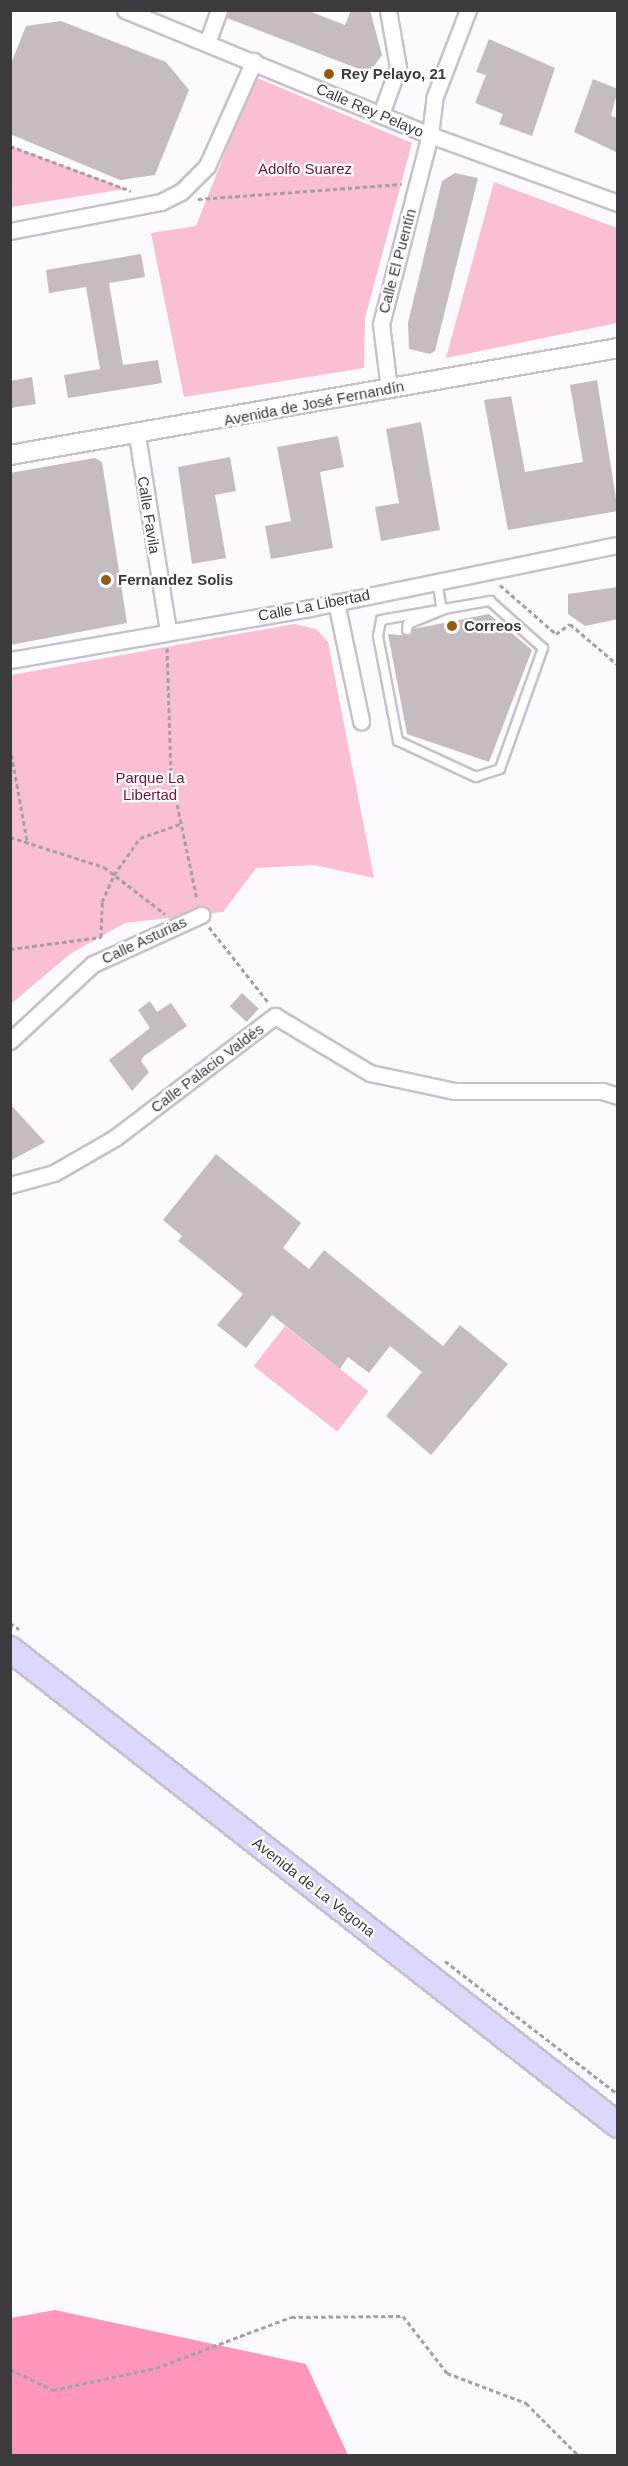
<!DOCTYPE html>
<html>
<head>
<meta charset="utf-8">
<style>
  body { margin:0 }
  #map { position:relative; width:628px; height:2466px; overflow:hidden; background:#fcfafe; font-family:Helvetica,sans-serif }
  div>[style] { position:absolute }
  .green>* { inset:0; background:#fabfd2; transform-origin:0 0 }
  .forest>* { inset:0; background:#fe97bb }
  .building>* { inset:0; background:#c5bcc2; transform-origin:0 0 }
  .path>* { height:3px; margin-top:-1.5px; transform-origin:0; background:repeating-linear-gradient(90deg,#a3a1a5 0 4.5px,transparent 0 7.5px) }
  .roads { filter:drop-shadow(2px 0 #c6c1ca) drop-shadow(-2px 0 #c6c1ca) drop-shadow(0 2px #c6c1ca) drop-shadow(0 -2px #c6c1ca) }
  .service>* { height:8px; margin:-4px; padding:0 4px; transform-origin:4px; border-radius:4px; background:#fff }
  .minor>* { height:15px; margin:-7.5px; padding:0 7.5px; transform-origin:7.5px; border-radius:7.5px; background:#fff }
  .tertiary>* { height:18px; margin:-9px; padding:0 9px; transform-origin:9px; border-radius:9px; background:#fff }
  .primary>* { height:24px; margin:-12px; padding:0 12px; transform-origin:12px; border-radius:12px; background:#dcd7fc }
  .dots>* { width:16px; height:16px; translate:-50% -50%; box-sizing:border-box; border:3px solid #fff; border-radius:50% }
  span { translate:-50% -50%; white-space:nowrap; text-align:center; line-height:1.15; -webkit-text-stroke:4.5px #fff; paint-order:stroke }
  .poi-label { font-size:15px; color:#3c3a3e; font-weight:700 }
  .left { translate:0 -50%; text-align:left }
  .street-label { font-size:15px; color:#3c3a3e }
  .park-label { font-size:15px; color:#6d143d }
  .frame { position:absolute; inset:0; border:12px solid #3c3a3e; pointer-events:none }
</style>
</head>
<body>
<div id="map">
  <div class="green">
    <i style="clip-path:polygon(255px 77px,412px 143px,365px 318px,364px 368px,184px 397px,151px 233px,196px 226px)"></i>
    <i style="clip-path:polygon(11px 146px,126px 189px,11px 207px)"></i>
    <i style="clip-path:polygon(494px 182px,617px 228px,617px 323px,446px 358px)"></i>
    <i style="clip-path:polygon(294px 624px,316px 629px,328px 642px,374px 878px,314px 865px,256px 868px,223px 912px,125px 923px,70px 954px,11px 1004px,11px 675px)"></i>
    <i style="left:285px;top:1326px;width:106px;height:51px;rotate:38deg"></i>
  </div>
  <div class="forest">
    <i style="clip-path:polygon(55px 2310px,306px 2364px,348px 2455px,11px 2455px,11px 2318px)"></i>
  </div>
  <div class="building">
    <i style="clip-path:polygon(228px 10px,306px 10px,345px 25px,351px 10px,370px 10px,382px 55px,372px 69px,359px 69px,227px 18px)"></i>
    <i style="clip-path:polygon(61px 21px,166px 62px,189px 90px,155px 175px,120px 180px,10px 134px,10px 66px,26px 26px)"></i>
    <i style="clip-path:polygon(489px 39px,555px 68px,532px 136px,499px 124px,503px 114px,475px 103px,486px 75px,476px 72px)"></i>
    <i style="clip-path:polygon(593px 79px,618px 89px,611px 116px,618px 118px,618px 153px,574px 132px)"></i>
    <i style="clip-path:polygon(455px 173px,478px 178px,435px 351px,430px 354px,409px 349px,408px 323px,442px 181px)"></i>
    <i style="clip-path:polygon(141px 254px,145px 277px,109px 283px,123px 365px,158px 360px,162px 383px,68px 398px,64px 375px,100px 369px,86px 287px,49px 293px,46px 270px)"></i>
    <i style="clip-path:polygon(32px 377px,36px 404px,10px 408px,10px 381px)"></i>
    <i style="clip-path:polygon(597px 380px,618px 511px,508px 530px,484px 400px,511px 396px,525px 472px,583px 462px,570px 385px)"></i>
    <i style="clip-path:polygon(421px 422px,440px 530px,381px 541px,375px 507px,399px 503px,386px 429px)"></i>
    <i style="clip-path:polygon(338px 436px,344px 467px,320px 472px,333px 548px,271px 559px,265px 526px,291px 521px,277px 447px)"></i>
    <i style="clip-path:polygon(230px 457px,236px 491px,215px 495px,226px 558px,192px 564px,178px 467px)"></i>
    <i style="clip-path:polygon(95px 458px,102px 462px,127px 623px,10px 645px,10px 473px)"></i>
    <i style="clip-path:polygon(618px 587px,618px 619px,585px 626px,568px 614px,568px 594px)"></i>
    <i style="clip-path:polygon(489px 614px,532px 650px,489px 762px,407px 734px,388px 634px,409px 636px,413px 629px)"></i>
    <i style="left:242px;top:993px;width:23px;height:18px;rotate:43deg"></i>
    <i style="clip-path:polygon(150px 1001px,157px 1012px,171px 1003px,187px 1026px,144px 1056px,141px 1061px,149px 1072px,132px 1091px,109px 1060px,150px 1028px,138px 1010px)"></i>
    <i style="clip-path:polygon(10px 1104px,45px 1142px,10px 1161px)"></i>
    <i style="clip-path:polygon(216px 1154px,301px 1223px,283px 1248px,309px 1269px,324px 1250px,443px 1346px,460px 1325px,508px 1364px,431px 1455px,386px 1416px,422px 1372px,390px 1346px,369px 1373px,348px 1357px,340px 1369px,272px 1315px,246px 1348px,217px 1325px,243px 1294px,178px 1241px,182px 1236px,163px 1220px)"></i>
  </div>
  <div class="path">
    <i style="left:10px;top:146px;width:129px;rotate:20.4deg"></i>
    <i style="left:198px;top:199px;width:204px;rotate:-4.2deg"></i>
    <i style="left:500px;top:585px;width:74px;rotate:41.2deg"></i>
    <i style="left:556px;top:634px;width:17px;rotate:-36deg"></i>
    <i style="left:570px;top:624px;width:63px;rotate:40.5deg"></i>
    <i style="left:167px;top:648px;width:127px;rotate:88.2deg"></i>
    <i style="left:171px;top:775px;width:127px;rotate:78.2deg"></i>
    <i style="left:10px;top:747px;width:96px;rotate:79.7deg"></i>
    <i style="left:10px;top:837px;width:99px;rotate:17.7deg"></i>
    <i style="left:104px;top:867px;width:77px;rotate:37.6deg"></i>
    <i style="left:209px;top:927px;width:95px;rotate:51.8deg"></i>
    <i style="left:10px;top:949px;width:92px;rotate:-7.5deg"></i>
    <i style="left:101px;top:937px;width:35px;rotate:-88deg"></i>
    <i style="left:102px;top:902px;width:30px;rotate:-66deg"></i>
    <i style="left:114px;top:875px;width:45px;rotate:-54.9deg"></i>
    <i style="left:140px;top:838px;width:42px;rotate:-19.3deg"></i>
    <i style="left:10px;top:1623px;width:11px;rotate:34deg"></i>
    <i style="left:445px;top:1961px;width:218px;rotate:37.6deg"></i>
    <i style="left:10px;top:2369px;width:48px;rotate:26deg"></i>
    <i style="left:53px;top:2390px;width:105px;rotate:-12.1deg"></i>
    <i style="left:156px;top:2368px;width:144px;rotate:-20.7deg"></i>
    <i style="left:291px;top:2317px;width:112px;rotate:-0.5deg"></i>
    <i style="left:403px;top:2316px;width:72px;rotate:52.3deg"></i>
    <i style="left:447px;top:2373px;width:85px;rotate:20.8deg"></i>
    <i style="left:526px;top:2403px;width:75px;rotate:45deg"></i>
  </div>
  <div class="roads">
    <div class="service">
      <i style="left:437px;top:580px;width:25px;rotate:81deg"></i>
      <i style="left:490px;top:601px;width:71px;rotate:41.6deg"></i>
      <i style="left:543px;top:648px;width:128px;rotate:109.6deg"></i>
      <i style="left:500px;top:769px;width:25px;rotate:162deg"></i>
      <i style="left:476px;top:777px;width:86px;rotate:-155.2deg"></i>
      <i style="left:398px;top:741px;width:107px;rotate:-100.8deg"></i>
      <i style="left:378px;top:636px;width:16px;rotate:-79deg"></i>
      <i style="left:381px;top:620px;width:111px;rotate:-9.9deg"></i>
      <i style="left:407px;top:630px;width:6px;rotate:-81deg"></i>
      <i style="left:408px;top:624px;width:37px;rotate:-22deg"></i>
    </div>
    <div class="minor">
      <i style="left:125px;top:10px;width:330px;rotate:22.3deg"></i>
      <i style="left:430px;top:135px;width:200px;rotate:19.9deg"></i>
      <i style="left:207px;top:43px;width:35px;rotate:-70deg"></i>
      <i style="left:381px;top:114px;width:50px;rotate:-70.1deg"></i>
      <i style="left:398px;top:67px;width:58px;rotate:-100deg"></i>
      <i style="left:10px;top:231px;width:154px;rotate:-10.9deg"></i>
      <i style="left:161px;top:202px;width:22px;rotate:-27deg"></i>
      <i style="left:181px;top:192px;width:37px;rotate:-45deg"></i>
      <i style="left:207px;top:166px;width:115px;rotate:-65.9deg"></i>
      <i style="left:389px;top:389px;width:65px;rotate:-97deg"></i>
      <i style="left:381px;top:324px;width:195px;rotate:-75.5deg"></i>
      <i style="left:430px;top:135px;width:39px;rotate:-83deg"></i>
      <i style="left:435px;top:96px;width:92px;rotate:-69deg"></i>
      <i style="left:137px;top:435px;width:197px;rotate:81deg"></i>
      <i style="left:336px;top:602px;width:122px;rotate:78.1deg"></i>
      <i style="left:10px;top:660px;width:304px;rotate:-9.8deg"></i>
      <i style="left:310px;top:608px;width:314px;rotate:-11.6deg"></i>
      <i style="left:10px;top:1041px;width:113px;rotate:-42.9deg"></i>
      <i style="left:93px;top:964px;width:119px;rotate:-24.4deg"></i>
      <i style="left:10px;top:1185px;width:46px;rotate:-15.3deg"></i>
      <i style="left:54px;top:1173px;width:72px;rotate:-30.1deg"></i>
      <i style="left:116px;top:1137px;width:200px;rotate:-37.3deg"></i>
      <i style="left:275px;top:1016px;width:111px;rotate:31deg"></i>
      <i style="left:370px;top:1073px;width:87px;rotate:12deg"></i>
      <i style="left:455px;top:1091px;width:147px"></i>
      <i style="left:602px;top:1091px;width:17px;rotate:17deg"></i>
    </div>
    <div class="tertiary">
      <i style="left:10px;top:455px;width:617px;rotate:-9.98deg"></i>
    </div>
    <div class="primary">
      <i style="left:10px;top:1649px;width:772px;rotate:38.06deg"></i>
    </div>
  </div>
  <div class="dots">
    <i style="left:329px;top:74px;background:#925a12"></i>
    <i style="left:106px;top:580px;background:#925a12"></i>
    <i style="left:452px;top:626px;background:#925a12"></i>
  </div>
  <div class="poi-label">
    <span class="left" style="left:341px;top:74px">Rey Pelayo, 21</span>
    <span class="left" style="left:118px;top:580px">Fernandez Solis</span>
    <span class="left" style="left:464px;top:626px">Correos</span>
  </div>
  <div class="street-label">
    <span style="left:370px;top:110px;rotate:23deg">Calle Rey Pelayo</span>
    <span style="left:397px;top:261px;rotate:-75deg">Calle El Puentín</span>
    <span style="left:314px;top:403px;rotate:-11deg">Avenida de José Fernandín</span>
    <span style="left:149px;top:515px;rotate:81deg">Calle Favila</span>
    <span style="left:314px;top:605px;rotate:-11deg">Calle La Libertad</span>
    <span style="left:144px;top:940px;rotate:-25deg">Calle Asturias</span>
    <span style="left:207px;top:1068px;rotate:-37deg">Calle Palacio Valdés</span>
    <span style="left:314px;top:1887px;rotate:38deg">Avenida de La Vegona</span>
  </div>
  <div class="park-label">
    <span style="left:305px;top:169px">Adolfo Suarez</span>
    <span style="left:150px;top:786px">Parque La<br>Libertad</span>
  </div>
  <div class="frame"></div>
</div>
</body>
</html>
